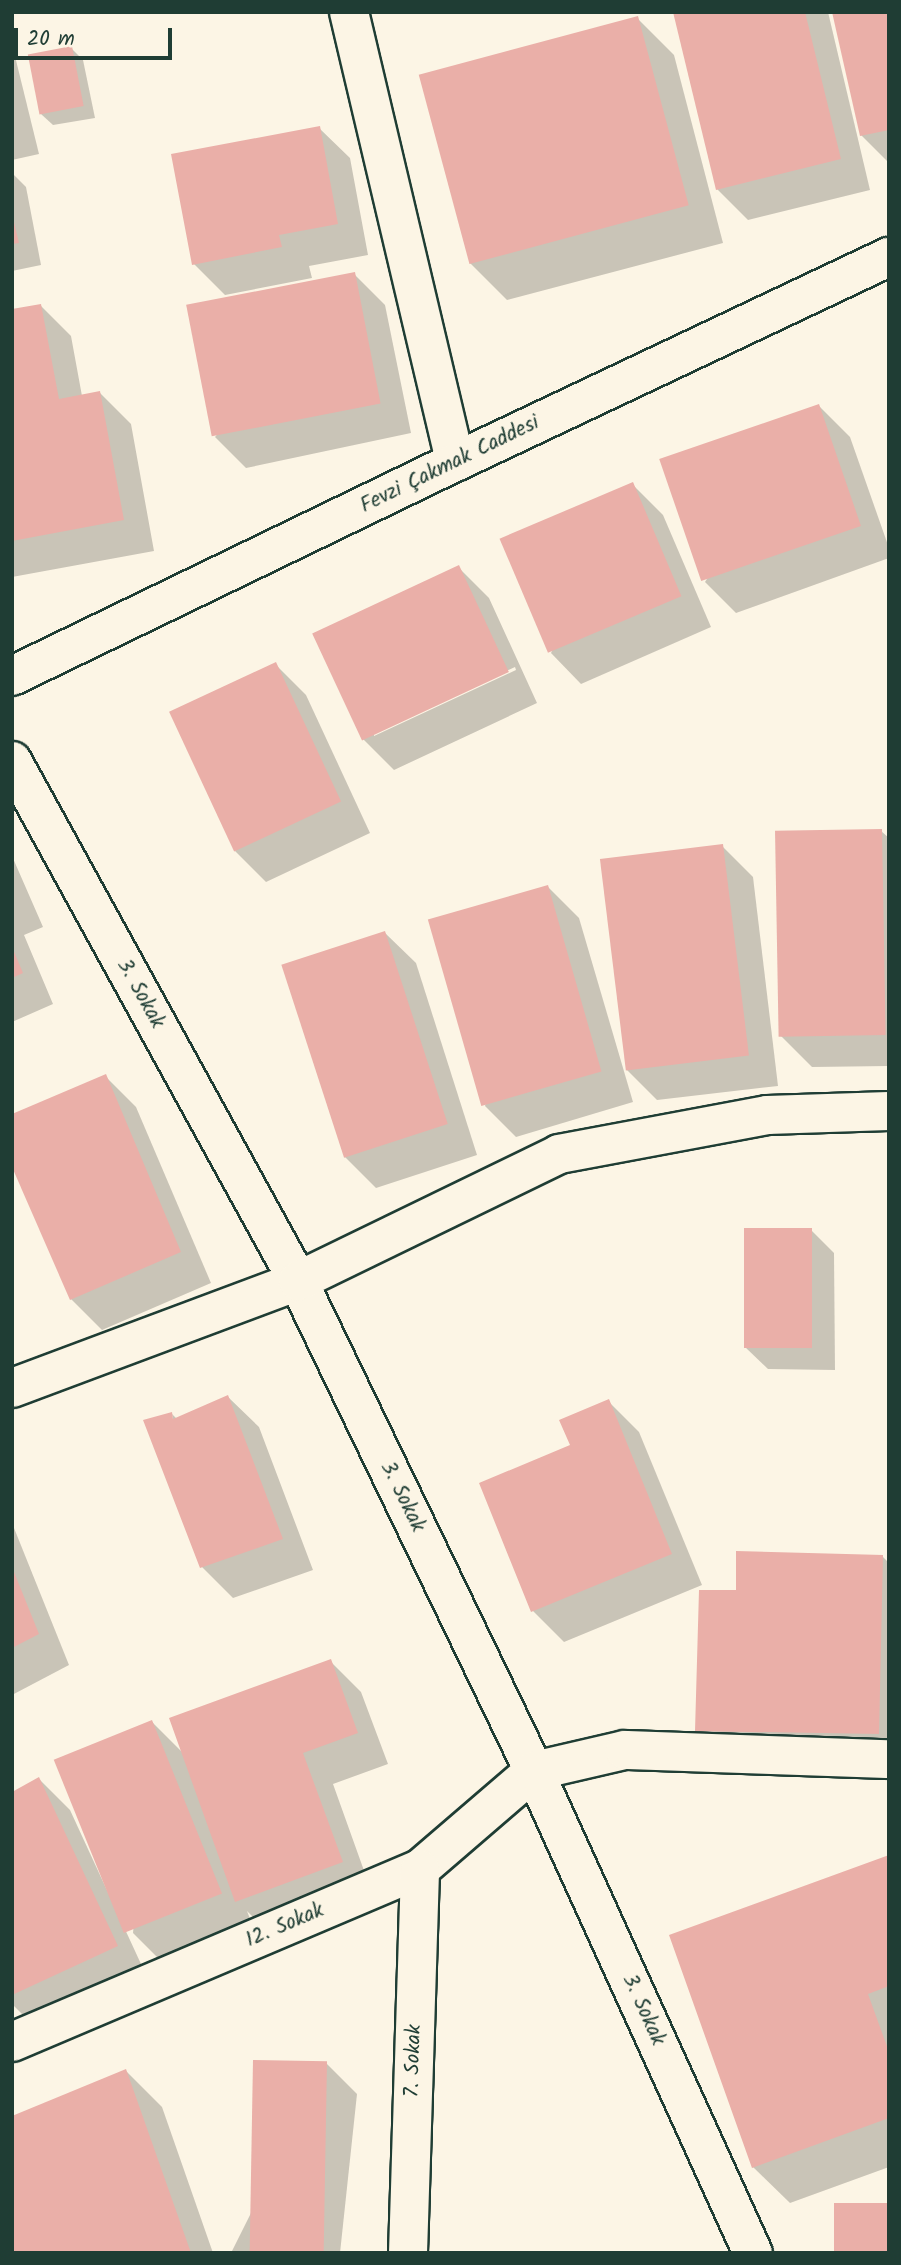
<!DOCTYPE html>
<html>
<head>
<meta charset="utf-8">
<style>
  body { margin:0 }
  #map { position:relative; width:901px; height:2265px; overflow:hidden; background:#fcf5e5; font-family:Kalam,sans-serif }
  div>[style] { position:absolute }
  .shadow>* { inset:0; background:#0003 }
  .building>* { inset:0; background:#eaafa8; transform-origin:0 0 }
  .roads { filter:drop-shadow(2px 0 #1f3d34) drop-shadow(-2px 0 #1f3d34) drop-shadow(0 2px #1f3d34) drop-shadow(0 -2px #1f3d34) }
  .street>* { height:38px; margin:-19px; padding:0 19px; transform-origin:19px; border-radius:19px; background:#fcf5e5 }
  .secondary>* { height:38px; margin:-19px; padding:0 19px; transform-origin:19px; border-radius:19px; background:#fcf5e5 }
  span { translate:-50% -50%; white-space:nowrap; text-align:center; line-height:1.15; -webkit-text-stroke:6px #fcf5e5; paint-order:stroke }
  .street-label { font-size:21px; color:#1f3d34 }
  .frame { position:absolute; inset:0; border:14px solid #1f3d34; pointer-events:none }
  .scale { position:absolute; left:14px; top:28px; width:158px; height:32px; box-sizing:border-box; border:4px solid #1f3d34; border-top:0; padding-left:9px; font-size:21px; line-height:24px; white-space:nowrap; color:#1f3d34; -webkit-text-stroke:5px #fcf5e5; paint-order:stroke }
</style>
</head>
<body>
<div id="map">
  <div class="shadow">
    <i style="clip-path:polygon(674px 12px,828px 12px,870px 190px,748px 220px,717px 189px)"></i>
    <i style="clip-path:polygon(889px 12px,889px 163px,861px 135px)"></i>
    <i style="clip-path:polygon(637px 18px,674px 55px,723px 243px,507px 300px,470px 263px)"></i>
    <i style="clip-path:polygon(12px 44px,39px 154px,12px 160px)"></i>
    <i style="clip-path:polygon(71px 48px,83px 60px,95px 118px,53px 125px,41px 114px)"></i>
    <i style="clip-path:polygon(319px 128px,350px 158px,368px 255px,309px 266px,312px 278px,225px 295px,194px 264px)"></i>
    <i style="clip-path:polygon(12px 173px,26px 187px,41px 265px,12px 271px)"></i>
    <i style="clip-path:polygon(354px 274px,385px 305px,411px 433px,246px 468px,215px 437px)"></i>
    <i style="clip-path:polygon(40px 305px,71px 336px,82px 396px,100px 393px,131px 424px,154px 551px,12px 577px,12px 311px)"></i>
    <i style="clip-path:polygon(819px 406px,850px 437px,889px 548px,889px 558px,736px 613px,705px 582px)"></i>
    <i style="clip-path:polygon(632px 484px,663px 515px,711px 627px,581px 684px,551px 653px)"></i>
    <i style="clip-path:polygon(evenodd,458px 567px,489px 598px,537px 703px,394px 770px,363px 739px,458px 567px,515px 667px,516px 670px,374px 736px,374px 732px,515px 667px)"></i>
    <i style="clip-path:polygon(275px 664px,306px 695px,370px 833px,266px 882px,235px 851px)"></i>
    <i style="clip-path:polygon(881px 831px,889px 838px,889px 1066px,812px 1067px,781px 1036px)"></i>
    <i style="clip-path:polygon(722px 846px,753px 877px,778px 1086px,657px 1100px,626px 1069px)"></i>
    <i style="clip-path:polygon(12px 856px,43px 927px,24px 935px,53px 1004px,12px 1022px)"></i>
    <i style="clip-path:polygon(548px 887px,579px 918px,633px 1102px,516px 1137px,485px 1106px)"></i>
    <i style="clip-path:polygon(385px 933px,416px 963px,477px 1155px,376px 1188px,345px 1157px)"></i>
    <i style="clip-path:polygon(105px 1076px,136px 1107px,211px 1283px,102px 1330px,71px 1299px)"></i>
    <i style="clip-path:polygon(811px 1230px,834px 1253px,835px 1370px,768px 1369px,745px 1347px)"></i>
    <i style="clip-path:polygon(228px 1397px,259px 1427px,313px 1570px,233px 1598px,202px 1567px,172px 1414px,177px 1419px)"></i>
    <i style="clip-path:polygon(608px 1401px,639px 1432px,702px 1585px,564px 1642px,533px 1611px,572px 1446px)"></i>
    <i style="clip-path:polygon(12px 1523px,69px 1665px,12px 1695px)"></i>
    <i style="clip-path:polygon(882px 1556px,889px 1563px,889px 1764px,728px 1761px,697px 1730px,737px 1592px)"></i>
    <i style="clip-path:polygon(330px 1661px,361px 1692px,388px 1764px,333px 1784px,372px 1893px,268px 1932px,247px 1911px,252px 1924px,164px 1964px,133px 1933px,152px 1722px,183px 1753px)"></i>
    <i style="clip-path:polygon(39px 1779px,70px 1810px,147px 1977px,36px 2028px,12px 2004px,12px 1794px)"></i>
    <i style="clip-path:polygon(889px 1857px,889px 2167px,790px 2203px,753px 2167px)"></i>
    <i style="clip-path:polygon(326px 2063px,357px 2094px,340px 2253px,231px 2253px)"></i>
    <i style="clip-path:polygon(126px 2071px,162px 2107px,213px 2253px,12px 2253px)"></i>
  </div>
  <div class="building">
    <i style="clip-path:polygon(673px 12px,805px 12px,841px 159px,716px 190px)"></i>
    <i style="clip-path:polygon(832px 12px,889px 12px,889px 130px,860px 136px)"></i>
    <i style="left:638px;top:16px;width:196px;height:227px;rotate:75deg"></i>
    <i style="left:72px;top:46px;width:61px;height:45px;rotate:79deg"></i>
    <i style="clip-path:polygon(320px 126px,338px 224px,279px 235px,282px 247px,192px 265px,171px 154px)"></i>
    <i style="clip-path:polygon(12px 214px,19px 243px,12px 244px)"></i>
    <i style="left:355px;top:272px;width:134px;height:172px;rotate:79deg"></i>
    <i style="clip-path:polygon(41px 304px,59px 399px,100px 391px,124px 520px,12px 541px,12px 309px)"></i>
    <i style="left:819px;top:404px;width:129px;height:169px;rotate:71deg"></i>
    <i style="left:633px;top:482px;width:124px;height:145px;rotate:67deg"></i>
    <i style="left:459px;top:565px;width:118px;height:162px;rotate:65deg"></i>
    <i style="left:276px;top:662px;width:154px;height:118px;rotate:65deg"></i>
    <i style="left:882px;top:829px;width:206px;height:107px;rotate:89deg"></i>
    <i style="left:723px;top:844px;width:213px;height:124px;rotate:83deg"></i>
    <i style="left:548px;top:885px;width:194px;height:125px;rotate:74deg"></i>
    <i style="left:385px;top:931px;width:203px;height:109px;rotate:72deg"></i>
    <i style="clip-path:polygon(12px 947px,23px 973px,12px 978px)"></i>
    <i style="clip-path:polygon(106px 1074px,181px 1252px,70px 1300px,12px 1167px,12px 1114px)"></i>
    <i style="left:744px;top:1228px;width:68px;height:120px"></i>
    <i style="clip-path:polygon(228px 1395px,283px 1539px,200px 1568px,143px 1420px,172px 1412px,173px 1419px)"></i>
    <i style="clip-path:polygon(609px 1399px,672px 1554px,531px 1612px,479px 1483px,570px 1445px,559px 1420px)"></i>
    <i style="clip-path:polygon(736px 1551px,883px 1555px,879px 1734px,695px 1731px,699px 1590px,736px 1590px)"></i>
    <i style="clip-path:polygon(12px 1567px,39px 1634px,12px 1648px)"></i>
    <i style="clip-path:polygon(331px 1659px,358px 1733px,303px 1753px,343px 1862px,235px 1902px,169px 1718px)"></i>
    <i style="left:152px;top:1720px;width:187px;height:106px;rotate:68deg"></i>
    <i style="clip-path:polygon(39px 1777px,118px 1946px,12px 1995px,12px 1792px)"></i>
    <i style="clip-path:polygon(889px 1855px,889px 1986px,868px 1994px,889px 2052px,889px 2118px,752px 2168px,669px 1935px)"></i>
    <i style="left:253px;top:2060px;width:74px;height:194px;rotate:1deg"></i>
    <i style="clip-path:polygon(126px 2069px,191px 2253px,12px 2253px,12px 2116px)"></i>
    <i style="left:889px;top:2203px;width:50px;height:55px;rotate:90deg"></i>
  </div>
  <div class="roads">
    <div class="street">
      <i style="left:349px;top:12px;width:462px;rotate:76.7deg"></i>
      <i style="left:12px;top:761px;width:593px;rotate:61.19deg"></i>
      <i style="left:298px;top:1281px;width:544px;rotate:64.28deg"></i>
      <i style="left:534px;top:1771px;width:529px;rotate:65.57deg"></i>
      <i style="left:12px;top:1388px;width:305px;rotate:-20.5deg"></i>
      <i style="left:298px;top:1281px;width:290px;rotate:-25.9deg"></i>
      <i style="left:559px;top:1154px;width:212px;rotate:-10.6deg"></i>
      <i style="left:767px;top:1115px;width:122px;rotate:-1.9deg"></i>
      <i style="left:12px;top:2042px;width:443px;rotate:-23deg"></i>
      <i style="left:420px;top:1869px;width:150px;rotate:-40.7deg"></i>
      <i style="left:534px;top:1771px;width:93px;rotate:-13deg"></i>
      <i style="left:625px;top:1750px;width:264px;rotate:2deg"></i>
      <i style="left:408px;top:2253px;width:384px;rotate:-88.2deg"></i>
    </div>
    <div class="secondary">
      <i style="left:12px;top:676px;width:492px;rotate:-25.8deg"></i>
      <i style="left:455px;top:462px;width:480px;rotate:-25.3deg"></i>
    </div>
  </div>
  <div class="street-label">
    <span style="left:450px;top:465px;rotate:-26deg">Fevzi Çakmak Caddesi</span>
    <span style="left:140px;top:994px;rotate:61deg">3. Sokak</span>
    <span style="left:402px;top:1497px;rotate:64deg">3. Sokak</span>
    <span style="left:285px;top:1926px;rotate:-23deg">12. Sokak</span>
    <span style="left:643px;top:2010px;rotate:66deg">3. Sokak</span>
    <span style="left:414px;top:2061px;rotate:-88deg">7. Sokak</span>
  </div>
  <div class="frame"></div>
  <div class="scale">20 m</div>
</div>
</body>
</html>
